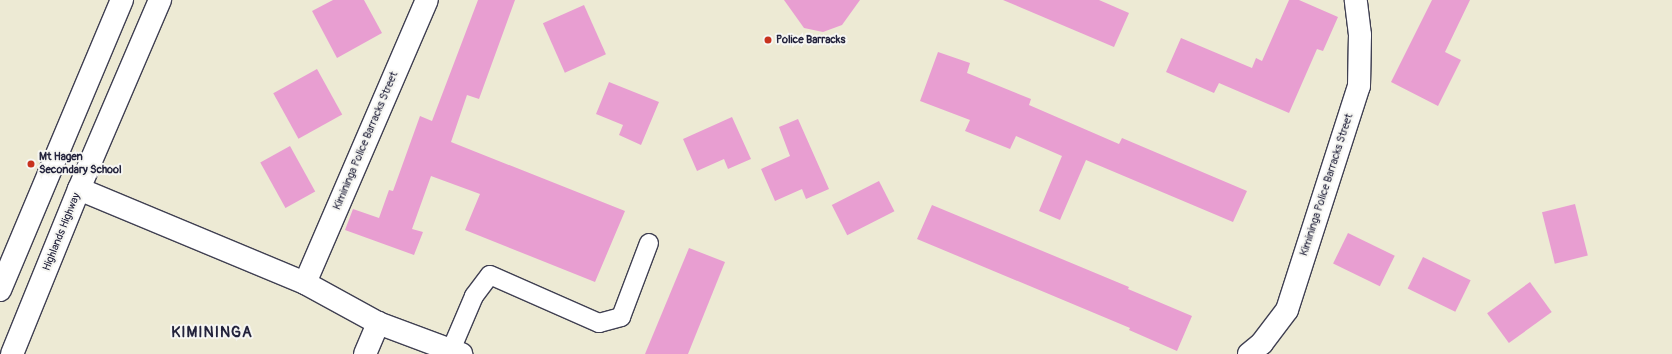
<!DOCTYPE html>
<html>
<head>
<meta charset="utf-8">
<style>
  body { margin:0 }
  #map { position:relative; width:1672px; height:354px; overflow:hidden; background:#edead4; font-family:Pangolin,sans-serif }
  div>[style] { position:absolute }
  .building>* { inset:0; background:#e89ed1; transform-origin:0 0 }
  .roads { filter:drop-shadow(1px 0 #404052) drop-shadow(-1px 0 #404052) drop-shadow(0 1px #404052) drop-shadow(0 -1px #404052) }
  .service>* { height:18px; margin:-9px; padding:0 9px; transform-origin:9px; border-radius:9px; background:#fff }
  .minor>* { height:22px; margin:-11px; padding:0 11px; transform-origin:11px; border-radius:11px; background:#fff }
  .trunk>* { height:22px; margin:-11px; padding:0 11px; transform-origin:11px; border-radius:11px; background:#fff }
  .dots>* { width:11px; height:11px; translate:-50% -50%; box-sizing:border-box; border:2px solid #f6f6f2; border-radius:50% }
  span { translate:-50% -50%; white-space:nowrap; text-align:center; line-height:1.15; -webkit-text-stroke:4px #f6f6f2; paint-order:stroke }
  .poi-label { font-size:11px; color:#22223b; font-weight:700 }
  .left { translate:0 -50%; text-align:left }
  .street-label { font-size:11px; color:#22223b }
  .district-label { font-size:15px; color:#22223b; font-weight:700; letter-spacing:1px }
</style>
</head>
<body>
<div id="map">
  <div class="building">
    <i style="clip-path:polygon(333px 0,364px 0,382px 33px,337px 58px,312px 11px)"></i>
    <i style="clip-path:polygon(478px 0,515px 0,479px 99px,467px 95px,451px 142px,625px 211px,595px 282px,465px 230px,480px 194px,431px 176px,412px 229px,423px 232px,414px 255px,345px 230px,353px 209px,379px 218px,389px 190px,393px 191px,420px 116px,432px 121px)"></i>
    <i style="clip-path:polygon(784px 0,860px 0,842px 25px,823px 32px,804px 28px)"></i>
    <i style="clip-path:polygon(1003px 0,1099px 0,1129px 13px,1114px 47px)"></i>
    <i style="clip-path:polygon(1289px 0,1299px 0,1338px 17px,1323px 51px,1317px 49px,1289px 113px,1219px 83px,1214px 93px,1166px 72px,1181px 38px,1252px 68px,1256px 58px,1262px 61px)"></i>
    <i style="clip-path:polygon(1432px 0,1470px 0,1445px 52px,1461px 60px,1438px 106px,1391px 82px)"></i>
    <i style="left:584px;top:5px;width:54px;height:45px;rotate:66deg"></i>
    <i style="clip-path:polygon(938px 52px,970px 63px,967px 73px,1031px 99px,1029px 105px,1119px 144px,1122px 138px,1247px 191px,1233px 222px,1086px 160px,1060px 220px,1039px 211px,1062px 156px,1016px 136px,1010px 149px,965px 131px,970px 120px,920px 101px)"></i>
    <i style="left:317px;top:69px;width:52px;height:50px;rotate:61deg"></i>
    <i style="clip-path:polygon(609px 82px,659px 102px,641px 145px,619px 135px,623px 125px,596px 114px)"></i>
    <i style="clip-path:polygon(732px 117px,751px 159px,728px 169px,724px 159px,697px 171px,683px 139px)"></i>
    <i style="clip-path:polygon(798px 119px,829px 189px,806px 199px,802px 189px,775px 201px,761px 169px,790px 156px,779px 127px)"></i>
    <i style="left:290px;top:146px;width:52px;height:34px;rotate:61deg"></i>
    <i style="left:879px;top:181px;width:34px;height:53px;rotate:63deg"></i>
    <i style="left:1575px;top:204px;width:53px;height:34px;rotate:76deg"></i>
    <i style="clip-path:polygon(932px 205px,1129px 287px,1128px 289px,1192px 316px,1177px 351px,1129px 330px,1130px 328px,917px 239px)"></i>
    <i style="left:1348px;top:233px;width:52px;height:34px;rotate:26deg"></i>
    <i style="clip-path:polygon(689px 248px,725px 262px,688px 354px,645px 354px)"></i>
    <i style="left:1423px;top:257px;width:53px;height:35px;rotate:26deg"></i>
    <i style="left:1530px;top:282px;width:37px;height:53px;rotate:54deg"></i>
  </div>
  <div class="roads">
    <div class="service">
      <i style="left:451px;top:350px;width:59px;rotate:-66.9deg"></i>
      <i style="left:474px;top:296px;width:26px;rotate:-53deg"></i>
      <i style="left:490px;top:275px;width:119px;rotate:23.8deg"></i>
      <i style="left:599px;top:323px;width:23px;rotate:-15deg"></i>
      <i style="left:621px;top:317px;width:79px;rotate:-69.3deg"></i>
    </div>
    <div class="minor">
      <i style="left:79px;top:189px;width:245px;rotate:22.6deg"></i>
      <i style="left:305px;top:283px;width:83px;rotate:28.7deg"></i>
      <i style="left:378px;top:323px;width:89px;rotate:20.5deg"></i>
      <i style="left:305px;top:283px;width:308px;rotate:-66.7deg"></i>
      <i style="left:365px;top:354px;width:34px;rotate:-67deg"></i>
      <i style="left:1249px;top:354px;width:17px;rotate:-40deg"></i>
      <i style="left:1262px;top:343px;width:41px;rotate:-52.9deg"></i>
      <i style="left:1287px;top:310px;width:235px;rotate:-72.2deg"></i>
      <i style="left:1359px;top:86px;width:51px;rotate:-88.9deg"></i>
      <i style="left:1360px;top:35px;width:35px;rotate:-97deg"></i>
    </div>
    <div class="trunk">
      <i style="left:0;top:290px;width:315px;rotate:-67.2deg"></i>
      <i style="left:12px;top:354px;width:178px;rotate:-67.9deg"></i>
      <i style="left:79px;top:189px;width:206px;rotate:-66.8deg"></i>
    </div>
  </div>
  <div class="dots">
    <i style="left:768px;top:40px;background:#c8321e"></i>
    <i style="left:31px;top:164px;background:#c8321e"></i>
  </div>
  <div class="poi-label">
    <span class="left" style="left:776px;top:40px">Police Barracks</span>
    <span class="left" style="left:39px;top:164px">Mt Hagen<br>Secondary School</span>
  </div>
  <div class="street-label">
    <span style="left:366px;top:141px;rotate:-67deg">Kimininga Police Barracks Street</span>
    <span style="left:1327px;top:185px;rotate:-72deg">Kimininga Police Barracks Street</span>
    <span style="left:62px;top:232px;rotate:-68deg">Highlands Highway</span>
  </div>
  <div class="district-label">
    <span style="left:212px;top:333px">KIMININGA</span>
  </div>
</div>
</body>
</html>
